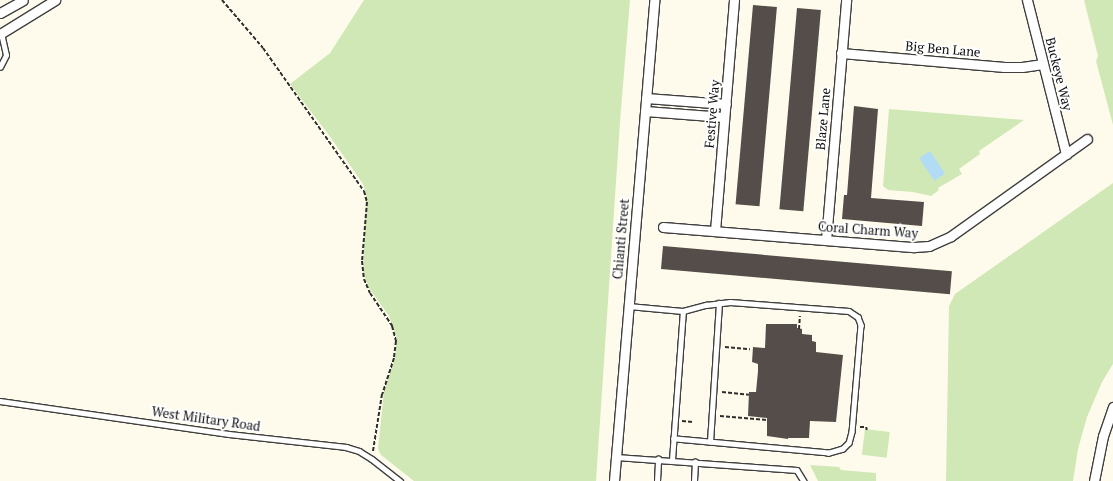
<!DOCTYPE html>
<html>
<head>
<meta charset="utf-8">
<style>
  body { margin:0 }
  #map { position:relative; width:1113px; height:481px; overflow:hidden; background:#fffbec; font-family:"PT Serif",serif }
  div>[style] { position:absolute }
  .green>* { inset:0; background:#d0e8b6; transform-origin:0 0 }
  .water>* { inset:0; background:#b2dbf5; transform-origin:0 0 }
  .building>* { inset:0; background:#554d49; transform-origin:0 0 }
  .path>* { height:2px; margin-top:-1px; transform-origin:0; background:repeating-linear-gradient(90deg,#2e2e2e 0 4px,transparent 0 6px) }
  .roads { filter:drop-shadow(1px 0 #3f3f3f) drop-shadow(-1px 0 #3f3f3f) drop-shadow(0 1px #3f3f3f) drop-shadow(0 -1px #3f3f3f) }
  .lane>* { height:4.5px; margin:-2.25px; padding:0 2.25px; transform-origin:2.25px; border-radius:2.25px; background:#fff }
  .street>* { height:9px; margin:-4.5px; padding:0 4.5px; transform-origin:4.5px; border-radius:4.5px; background:#fff }
  span { translate:-50% -50%; white-space:nowrap; text-align:center; line-height:1.15; -webkit-text-stroke:4px #fff; paint-order:stroke }
  .street-label { font-size:13px; color:#0c0c0c }
</style>
</head>
<body>
<div id="map">
  <div class="green">
    <i style="clip-path:polygon(364px 0,630px 0,620px 122px,596px 481px,414px 481px,381px 455px,378px 449px,384px 391px,395px 357px,397px 339px,389px 316px,369px 288px,363px 272px,366px 193px,363px 184px,331px 138px,290px 84px,330px 53px)"></i>
    <i style="clip-path:polygon(1084px 0,1113px 0,1113px 125px,1096px 61px,1098px 56px)"></i>
    <i style="clip-path:polygon(889px 109px,1024px 120px,979px 151px,980px 154px,959px 169px,962px 174px,938px 188px,939px 190px,931px 196px,913px 192px,888px 190px,883px 186px)"></i>
    <i style="clip-path:polygon(1113px 183px,1113px 364px,1102px 382px,1087px 417px,1078px 449px,1073px 481px,946px 481px,949px 306px,955px 294px)"></i>
    <i style="left:865px;top:429px;width:25px;height:26px;rotate:7deg"></i>
    <i style="clip-path:polygon(810px 465px,839px 467px,841px 470px,876px 473px,876px 481px,818px 481px)"></i>
  </div>
  <div class="water">
    <i style="left:930px;top:151px;width:27px;height:13px;rotate:56deg"></i>
  </div>
  <div class="building">
    <i style="left:753px;top:5px;width:24px;height:200px;rotate:5deg"></i>
    <i style="left:797px;top:8px;width:24px;height:202px;rotate:5deg"></i>
    <i style="clip-path:polygon(854px 106px,878px 109px,871px 198px,924px 202px,922px 226px,842px 219px,844px 195px,847px 195px)"></i>
    <i style="left:663px;top:246px;width:290px;height:23px;rotate:5deg"></i>
    <i style="clip-path:polygon(766px 324px,797px 324px,797px 328px,802px 329px,802px 334px,812px 335px,812px 341px,816px 342px,816px 352px,843px 355px,836px 422px,810px 421px,809px 438px,788px 438px,788px 439px,767px 436px,767px 418px,748px 416px,749px 392px,756px 392px,758px 371px,758px 364px,752px 362px,753px 347px,765px 348px)"></i>
  </div>
  <div class="path">
    <i style="left:222px;top:0;width:63px;rotate:49.5deg"></i>
    <i style="left:263px;top:48px;width:175px;rotate:54.8deg"></i>
    <i style="left:364px;top:191px;width:11px;rotate:75deg"></i>
    <i style="left:367px;top:202px;width:59px;rotate:94.8deg"></i>
    <i style="left:362px;top:261px;width:18px;rotate:84deg"></i>
    <i style="left:364px;top:279px;width:15px;rotate:67deg"></i>
    <i style="left:370px;top:293px;width:40px;rotate:56deg"></i>
    <i style="left:392px;top:326px;width:16px;rotate:75deg"></i>
    <i style="left:396px;top:341px;width:17px;rotate:97deg"></i>
    <i style="left:394px;top:358px;width:38px;rotate:108deg"></i>
    <i style="left:382px;top:394px;width:58px;rotate:99deg"></i>
    <i style="left:799px;top:329px;width:13px;rotate:-86deg"></i>
    <i style="left:725px;top:347px;width:25px;rotate:5deg"></i>
    <i style="left:722px;top:392px;width:27px;rotate:6deg"></i>
    <i style="left:720px;top:416px;width:47px;rotate:4.9deg"></i>
    <i style="left:682px;top:421px;width:11px;rotate:5deg"></i>
    <i style="left:860px;top:427px;width:6px"></i>
    <i style="left:866px;top:427px;width:3px;rotate:72deg"></i>
  </div>
  <div class="roads">
    <div class="lane">
      <i style="left:0;top:67px;width:13px;rotate:-63deg"></i>
      <i style="left:6px;top:55px;width:23px;rotate:-103deg"></i>
      <i style="left:628px;top:306px;width:55px;rotate:5.2deg"></i>
      <i style="left:0;top:401px;width:231px;rotate:8.2deg"></i>
      <i style="left:229px;top:434px;width:118px;rotate:6.3deg"></i>
      <i style="left:346px;top:447px;width:14px;rotate:17deg"></i>
      <i style="left:359px;top:451px;width:15px;rotate:32deg"></i>
      <i style="left:372px;top:459px;width:36px;rotate:38deg"></i>
      <i style="left:710px;top:442px;width:139px;rotate:-86.3deg"></i>
      <i style="left:616px;top:457px;width:181px;rotate:4.1deg"></i>
      <i style="left:797px;top:470px;width:13px;rotate:58deg"></i>
      <i style="left:672px;top:460px;width:149px;rotate:-85.8deg"></i>
      <i style="left:683px;top:311px;width:24px;rotate:-15deg"></i>
      <i style="left:706px;top:305px;width:24px;rotate:-7deg"></i>
      <i style="left:730px;top:302px;width:119px;rotate:4.3deg"></i>
      <i style="left:849px;top:311px;width:11px;rotate:34deg"></i>
      <i style="left:858px;top:317px;width:9px;rotate:69deg"></i>
      <i style="left:861px;top:325px;width:107px;rotate:94.8deg"></i>
      <i style="left:852px;top:432px;width:11px;rotate:105deg"></i>
      <i style="left:849px;top:443px;width:8px;rotate:135deg"></i>
      <i style="left:843px;top:449px;width:15px;rotate:164deg"></i>
      <i style="left:829px;top:453px;width:156px;rotate:-174.8deg"></i>
      <i style="left:657px;top:481px;width:22px;rotate:-87deg"></i>
      <i style="left:694px;top:481px;width:19px;rotate:-87deg"></i>
    </div>
    <div class="street">
      <i style="left:1027px;top:0;width:159px;rotate:75.8deg"></i>
      <i style="left:0;top:13px;width:26px;rotate:-29deg"></i>
      <i style="left:0;top:34px;width:65px;rotate:-31.7deg"></i>
      <i style="left:841px;top:53px;width:164px;rotate:4.9deg"></i>
      <i style="left:1004px;top:67px;width:18px"></i>
      <i style="left:1022px;top:67px;width:21px;rotate:-8deg"></i>
      <i style="left:646px;top:98px;width:80px;rotate:4.3deg"></i>
      <i style="left:645px;top:111px;width:79px;rotate:4.3deg"></i>
      <i style="left:663px;top:227px;width:252px;rotate:4.6deg"></i>
      <i style="left:914px;top:247px;width:15px;rotate:-4deg"></i>
      <i style="left:929px;top:246px;width:24px;rotate:-24deg"></i>
      <i style="left:951px;top:236px;width:167px;rotate:-35.5deg"></i>
      <i style="left:715px;top:231px;width:232px;rotate:-85.3deg"></i>
      <i style="left:826px;top:240px;width:241px;rotate:-85.2deg"></i>
      <i style="left:614px;top:481px;width:483px;rotate:-85.2deg"></i>
      <i style="left:1094px;top:481px;width:46px;rotate:-78.7deg"></i>
      <i style="left:1103px;top:436px;width:31px;rotate:-71deg"></i>
    </div>
  </div>
  <div class="street-label">
    <span style="left:943px;top:49px;rotate:5deg">Big Ben Lane</span>
    <span style="left:1059px;top:74px;rotate:76deg">Buckeye Way</span>
    <span style="left:712px;top:114px;rotate:-85deg">Festive Way</span>
    <span style="left:823px;top:119px;rotate:-85deg">Blaze Lane</span>
    <span style="left:868px;top:230px;rotate:4deg">Coral Charm Way</span>
    <span style="left:621px;top:239px;rotate:-85deg">Chianti Street</span>
    <span style="left:206px;top:419px;rotate:8deg">West Military Road</span>
  </div>
</div>
</body>
</html>
